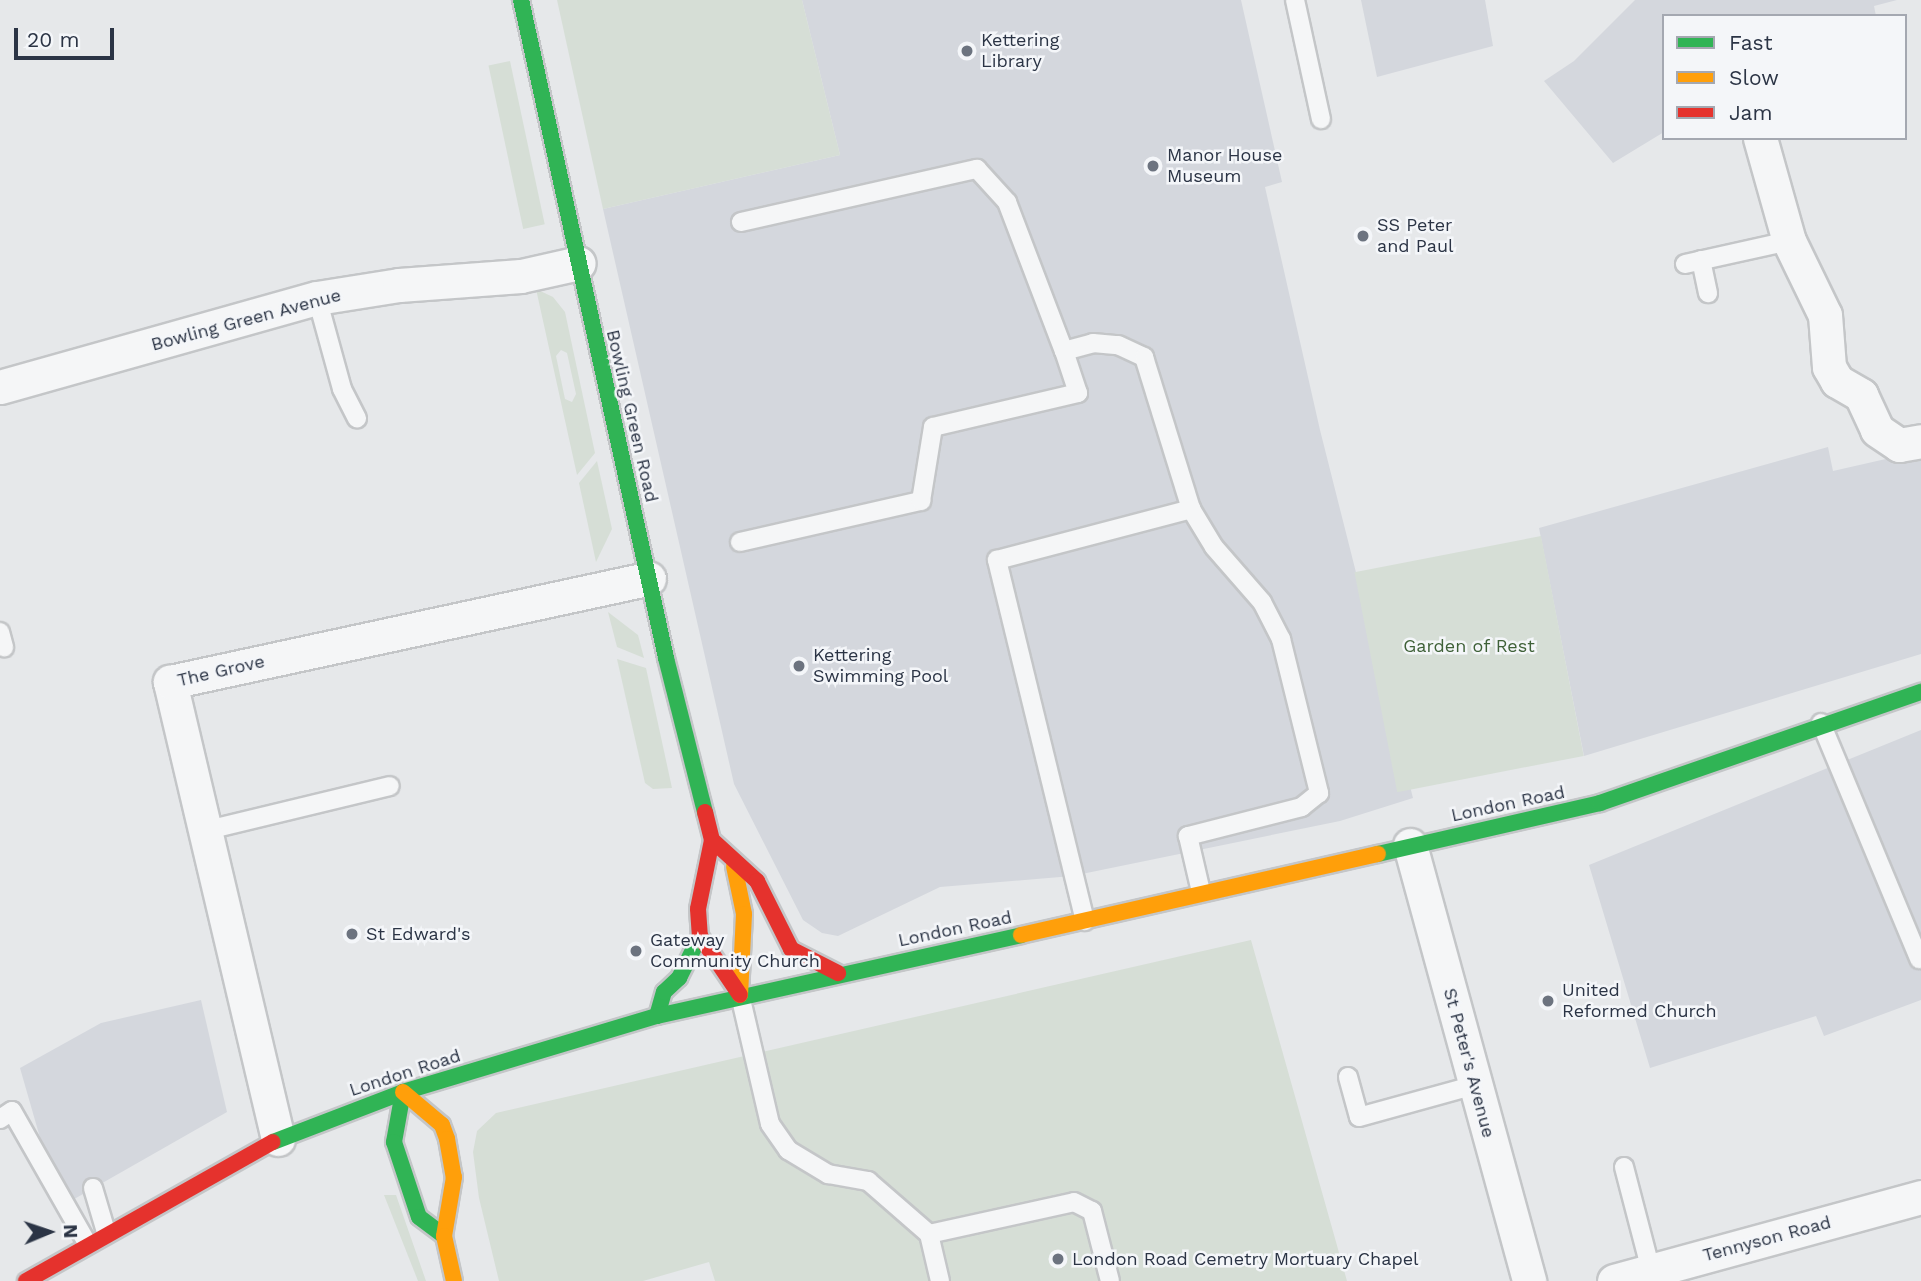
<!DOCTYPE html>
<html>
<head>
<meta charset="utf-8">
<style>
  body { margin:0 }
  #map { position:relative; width:1921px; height:1281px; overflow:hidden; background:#e6e8ea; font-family:"Work Sans",sans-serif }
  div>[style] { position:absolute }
  .built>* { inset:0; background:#d4d7dd }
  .green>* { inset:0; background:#d6ded6; transform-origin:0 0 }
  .roads { filter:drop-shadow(2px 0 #c4c6c8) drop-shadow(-2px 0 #c4c6c8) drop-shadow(0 2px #c4c6c8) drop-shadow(0 -2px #c4c6c8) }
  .lane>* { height:18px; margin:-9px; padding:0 9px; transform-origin:9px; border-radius:9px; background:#f5f6f7 }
  .street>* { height:33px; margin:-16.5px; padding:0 16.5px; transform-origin:16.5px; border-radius:16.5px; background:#f5f6f7 }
  .fast>* { height:16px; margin:-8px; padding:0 8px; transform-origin:8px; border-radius:8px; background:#30b455 }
  .slow>* { height:16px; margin:-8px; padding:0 8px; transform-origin:8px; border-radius:8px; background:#ff9f0a }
  .jam>* { height:16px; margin:-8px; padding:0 8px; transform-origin:8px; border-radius:8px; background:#e5322d }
  .dots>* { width:19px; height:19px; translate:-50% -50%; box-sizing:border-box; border:4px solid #f4f6f9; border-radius:50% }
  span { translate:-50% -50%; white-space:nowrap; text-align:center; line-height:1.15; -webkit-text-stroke:5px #f4f6f9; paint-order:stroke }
  .poi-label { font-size:18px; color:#2b3445 }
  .left { translate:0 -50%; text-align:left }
  .street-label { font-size:18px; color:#2b3445 }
  .park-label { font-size:18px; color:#3f6138 }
  .legend { position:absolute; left:1662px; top:14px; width:245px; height:126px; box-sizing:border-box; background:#f4f6f9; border:2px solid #a4a8b1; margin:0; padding:9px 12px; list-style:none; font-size:21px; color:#2b3445 }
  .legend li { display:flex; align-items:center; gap:14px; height:35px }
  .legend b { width:35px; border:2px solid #a4a8b1 }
  .north { position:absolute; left:14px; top:1197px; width:70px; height:70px; -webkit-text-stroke:5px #f4f6f9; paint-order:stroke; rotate:88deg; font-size:19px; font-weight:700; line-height:28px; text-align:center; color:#2b3445 }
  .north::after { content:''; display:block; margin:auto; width:24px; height:32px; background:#2b3445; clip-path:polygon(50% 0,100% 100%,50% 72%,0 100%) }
  .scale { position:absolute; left:14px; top:28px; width:100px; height:32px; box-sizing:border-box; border:4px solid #2b3445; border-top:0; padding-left:9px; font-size:21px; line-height:24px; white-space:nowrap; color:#2b3445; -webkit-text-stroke:5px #f4f6f9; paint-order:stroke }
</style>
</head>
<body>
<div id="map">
  <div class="built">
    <i style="clip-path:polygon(802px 0,1241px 0,1282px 182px,1265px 187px,1320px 430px,1413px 798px,1340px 821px,1072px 876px,940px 887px,838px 936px,822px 933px,803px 920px,734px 784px,603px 209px,840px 155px)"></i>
    <i style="clip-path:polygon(1361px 0,1485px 0,1493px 46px,1377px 77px)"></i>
    <i style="clip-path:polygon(1635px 0,1897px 0,1874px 6px,1876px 16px,1664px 16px,1664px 132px,1613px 163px,1544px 81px,1574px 61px)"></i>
    <i style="clip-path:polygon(1828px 447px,1833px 471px,1921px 451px,1921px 654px,1584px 756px,1539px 528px)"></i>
    <i style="clip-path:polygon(1921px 730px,1921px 1000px,1824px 1036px,1816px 1016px,1650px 1068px,1589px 865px)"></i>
    <i style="clip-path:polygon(201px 1000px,227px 1112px,69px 1202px,45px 1155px,20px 1068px,101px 1023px)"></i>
  </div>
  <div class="green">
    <i style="clip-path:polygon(557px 0,802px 0,840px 155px,603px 209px)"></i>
    <i style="left:510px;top:61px;width:167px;height:22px;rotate:78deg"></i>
    <i style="clip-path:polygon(evenodd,536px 289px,553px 297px,565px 312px,595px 453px,577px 475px,536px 289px,561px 350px,567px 353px,576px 394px,572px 402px,565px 399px,556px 356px,561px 350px)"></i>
    <i style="clip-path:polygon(597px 461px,612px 529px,596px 562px,579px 483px)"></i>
    <i style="left:1541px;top:536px;width:224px;height:190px;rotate:79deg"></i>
    <i style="clip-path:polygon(608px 612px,638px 635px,644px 658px,617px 647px)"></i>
    <i style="clip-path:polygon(617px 659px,646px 668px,672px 788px,653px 789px,645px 783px)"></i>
    <i style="clip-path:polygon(1251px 940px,1347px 1281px,715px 1281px,709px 1262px,643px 1281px,499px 1281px,479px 1198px,473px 1152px,477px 1131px,496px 1113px)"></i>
    <i style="clip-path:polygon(384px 1195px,396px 1195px,426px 1281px,418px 1281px)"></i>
  </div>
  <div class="roads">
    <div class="lane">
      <i style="left:1295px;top:0;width:122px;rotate:77.7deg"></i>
      <i style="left:741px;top:222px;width:242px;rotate:-12.7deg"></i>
      <i style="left:977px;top:169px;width:45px;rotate:47.7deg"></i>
      <i style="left:1007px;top:202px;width:160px;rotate:69.1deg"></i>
      <i style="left:1064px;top:351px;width:30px;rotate:-15deg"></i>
      <i style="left:1093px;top:343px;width:25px;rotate:5deg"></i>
      <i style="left:1118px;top:345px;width:29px;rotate:25deg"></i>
      <i style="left:1144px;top:357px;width:159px;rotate:72.8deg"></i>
      <i style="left:1701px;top:260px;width:34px;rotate:78deg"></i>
      <i style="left:1685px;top:264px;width:107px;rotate:-12.5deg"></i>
      <i style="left:317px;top:298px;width:94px;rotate:74.6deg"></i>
      <i style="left:342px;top:389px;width:33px;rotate:63deg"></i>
      <i style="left:740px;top:542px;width:186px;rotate:-12.8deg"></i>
      <i style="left:921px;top:501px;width:75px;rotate:-80.8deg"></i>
      <i style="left:933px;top:427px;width:149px;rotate:-13.2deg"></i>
      <i style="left:1078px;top:393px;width:44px;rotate:-108.4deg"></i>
      <i style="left:0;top:632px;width:16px;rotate:75deg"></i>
      <i style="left:1821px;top:723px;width:256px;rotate:67.4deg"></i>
      <i style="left:204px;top:831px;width:191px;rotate:-13.6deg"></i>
      <i style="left:1085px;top:921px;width:372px;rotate:-103.7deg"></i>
      <i style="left:997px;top:560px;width:201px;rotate:-14.7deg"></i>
      <i style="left:1191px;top:509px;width:44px;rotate:58.8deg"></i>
      <i style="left:1214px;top:547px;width:73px;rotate:48.9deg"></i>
      <i style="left:1262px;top:602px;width:42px;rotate:62.8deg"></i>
      <i style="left:1281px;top:639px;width:159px;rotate:76.1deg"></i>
      <i style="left:1319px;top:793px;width:22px;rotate:141deg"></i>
      <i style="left:1302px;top:807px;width:118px;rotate:165.7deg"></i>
      <i style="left:1188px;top:836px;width:57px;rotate:76.9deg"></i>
      <i style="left:740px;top:995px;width:132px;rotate:76.9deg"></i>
      <i style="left:770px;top:1124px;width:32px;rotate:55deg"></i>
      <i style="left:788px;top:1150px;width:47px;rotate:31deg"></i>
      <i style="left:828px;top:1174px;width:41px;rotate:9.9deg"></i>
      <i style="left:868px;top:1181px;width:81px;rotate:41deg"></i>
      <i style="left:1348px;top:1077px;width:41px;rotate:74.6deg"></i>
      <i style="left:1359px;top:1117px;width:120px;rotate:-15.4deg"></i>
      <i style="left:0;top:1119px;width:14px;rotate:-34deg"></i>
      <i style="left:12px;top:1111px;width:152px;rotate:60.4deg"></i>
      <i style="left:1624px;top:1167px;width:107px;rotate:75.4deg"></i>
      <i style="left:93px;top:1188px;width:46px;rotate:73.5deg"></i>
      <i style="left:940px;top:1281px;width:48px;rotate:-103.2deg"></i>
      <i style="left:929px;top:1234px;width:148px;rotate:-12.4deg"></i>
      <i style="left:1074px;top:1202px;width:20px;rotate:27deg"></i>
      <i style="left:1092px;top:1211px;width:72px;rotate:75.6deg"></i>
    </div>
    <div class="street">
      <i style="left:1760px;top:138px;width:107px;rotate:74.3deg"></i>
      <i style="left:1789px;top:241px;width:82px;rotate:64.1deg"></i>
      <i style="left:1825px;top:315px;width:52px;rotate:85.6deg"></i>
      <i style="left:1829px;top:367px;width:16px;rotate:60deg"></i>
      <i style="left:1837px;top:381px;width:28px;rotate:30deg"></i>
      <i style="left:1861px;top:395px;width:38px;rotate:65deg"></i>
      <i style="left:1877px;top:430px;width:27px;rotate:34deg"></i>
      <i style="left:1899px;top:445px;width:22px;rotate:-10deg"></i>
      <i style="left:0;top:387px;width:329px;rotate:-15.7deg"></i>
      <i style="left:317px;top:298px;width:83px;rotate:-9deg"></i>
      <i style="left:399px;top:285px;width:122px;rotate:-4.2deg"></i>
      <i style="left:521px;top:276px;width:59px;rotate:-12.6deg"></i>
      <i style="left:1410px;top:845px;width:452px;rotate:74.7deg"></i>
      <i style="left:278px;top:1139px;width:470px;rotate:-103.3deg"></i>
      <i style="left:170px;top:682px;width:490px;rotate:-12.2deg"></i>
      <i style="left:1614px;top:1281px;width:318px;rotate:-15.3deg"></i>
    </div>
    <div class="fast">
      <i style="left:521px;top:0;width:674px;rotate:77.57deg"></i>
      <i style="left:666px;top:658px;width:159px;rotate:75.8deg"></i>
      <i style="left:1378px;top:854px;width:228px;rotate:-12.9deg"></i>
      <i style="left:1600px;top:803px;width:340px;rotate:-19.1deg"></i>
      <i style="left:657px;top:1016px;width:25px;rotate:-74deg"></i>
      <i style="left:664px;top:992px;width:21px;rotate:-43deg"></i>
      <i style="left:679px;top:978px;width:47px;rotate:-63.4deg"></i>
      <i style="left:403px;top:1092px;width:51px;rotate:100.2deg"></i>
      <i style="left:394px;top:1142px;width:79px;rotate:71.6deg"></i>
      <i style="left:419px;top:1217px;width:31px;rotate:37deg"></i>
      <i style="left:273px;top:1142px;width:139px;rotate:-21deg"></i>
      <i style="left:403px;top:1092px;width:265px;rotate:-16.7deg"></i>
      <i style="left:657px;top:1016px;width:373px;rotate:-12.5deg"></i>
    </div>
    <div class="slow">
      <i style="left:734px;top:866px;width:49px;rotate:78.2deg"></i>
      <i style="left:744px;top:914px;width:81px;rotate:92.8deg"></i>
      <i style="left:1021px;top:935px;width:366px;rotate:-12.8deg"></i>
      <i style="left:403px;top:1092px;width:51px;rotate:40.2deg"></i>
      <i style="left:442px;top:1125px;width:15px;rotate:70deg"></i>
      <i style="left:447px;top:1139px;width:39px;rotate:80deg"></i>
      <i style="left:454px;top:1177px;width:60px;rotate:99.6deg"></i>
      <i style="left:444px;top:1236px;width:46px;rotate:77.5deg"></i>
    </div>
    <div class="jam">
      <i style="left:705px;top:812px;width:29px;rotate:76deg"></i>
      <i style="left:712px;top:840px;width:70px;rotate:101.5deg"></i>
      <i style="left:698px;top:909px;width:27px;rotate:86deg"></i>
      <i style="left:700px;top:936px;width:71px;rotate:55.9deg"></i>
      <i style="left:712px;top:840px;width:61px;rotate:42.3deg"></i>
      <i style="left:757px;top:881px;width:76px;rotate:63.4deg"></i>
      <i style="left:791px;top:949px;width:53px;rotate:27.1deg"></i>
      <i style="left:26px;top:1281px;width:283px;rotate:-29.4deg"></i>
    </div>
  </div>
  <div class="dots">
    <i style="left:967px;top:51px;background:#6c737f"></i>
    <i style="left:1153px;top:166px;background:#6c737f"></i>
    <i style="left:1363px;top:236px;background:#6c737f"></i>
    <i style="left:799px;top:666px;background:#6c737f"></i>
    <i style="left:352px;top:934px;background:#6c737f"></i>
    <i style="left:636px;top:951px;background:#6c737f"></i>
    <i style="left:1548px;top:1001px;background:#6c737f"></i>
    <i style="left:1058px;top:1259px;background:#6c737f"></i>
  </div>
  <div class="poi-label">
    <span class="left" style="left:981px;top:51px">Kettering<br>Library</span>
    <span class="left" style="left:1167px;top:166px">Manor House<br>Museum</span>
    <span class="left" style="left:1377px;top:236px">SS Peter<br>and Paul</span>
    <span class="left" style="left:813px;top:666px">Kettering<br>Swimming Pool</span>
    <span class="left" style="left:366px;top:934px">St Edward's</span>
    <span class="left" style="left:650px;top:951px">Gateway<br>Community Church</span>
    <span class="left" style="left:1562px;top:1001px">United<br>Reformed Church</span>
    <span class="left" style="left:1072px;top:1259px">London Road Cemetry Mortuary Chapel</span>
  </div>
  <div class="street-label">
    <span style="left:246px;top:320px;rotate:-15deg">Bowling Green Avenue</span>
    <span style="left:632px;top:416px;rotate:77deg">Bowling Green Road</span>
    <span style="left:221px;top:671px;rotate:-13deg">The Grove</span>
    <span style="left:1508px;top:804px;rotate:-12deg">London Road</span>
    <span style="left:955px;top:929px;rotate:-12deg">London Road</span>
    <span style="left:1469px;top:1063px;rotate:75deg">St Peter's Avenue</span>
    <span style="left:405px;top:1073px;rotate:-18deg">London Road</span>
    <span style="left:1767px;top:1239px;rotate:-15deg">Tennyson Road</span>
  </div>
  <div class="park-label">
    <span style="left:1469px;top:646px">Garden of Rest</span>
  </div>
  <ul class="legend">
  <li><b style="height:9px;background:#30b455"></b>Fast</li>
  <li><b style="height:9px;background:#ff9f0a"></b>Slow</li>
  <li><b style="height:9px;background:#e5322d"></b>Jam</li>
  </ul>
  <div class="north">N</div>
  <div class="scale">20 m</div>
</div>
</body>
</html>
